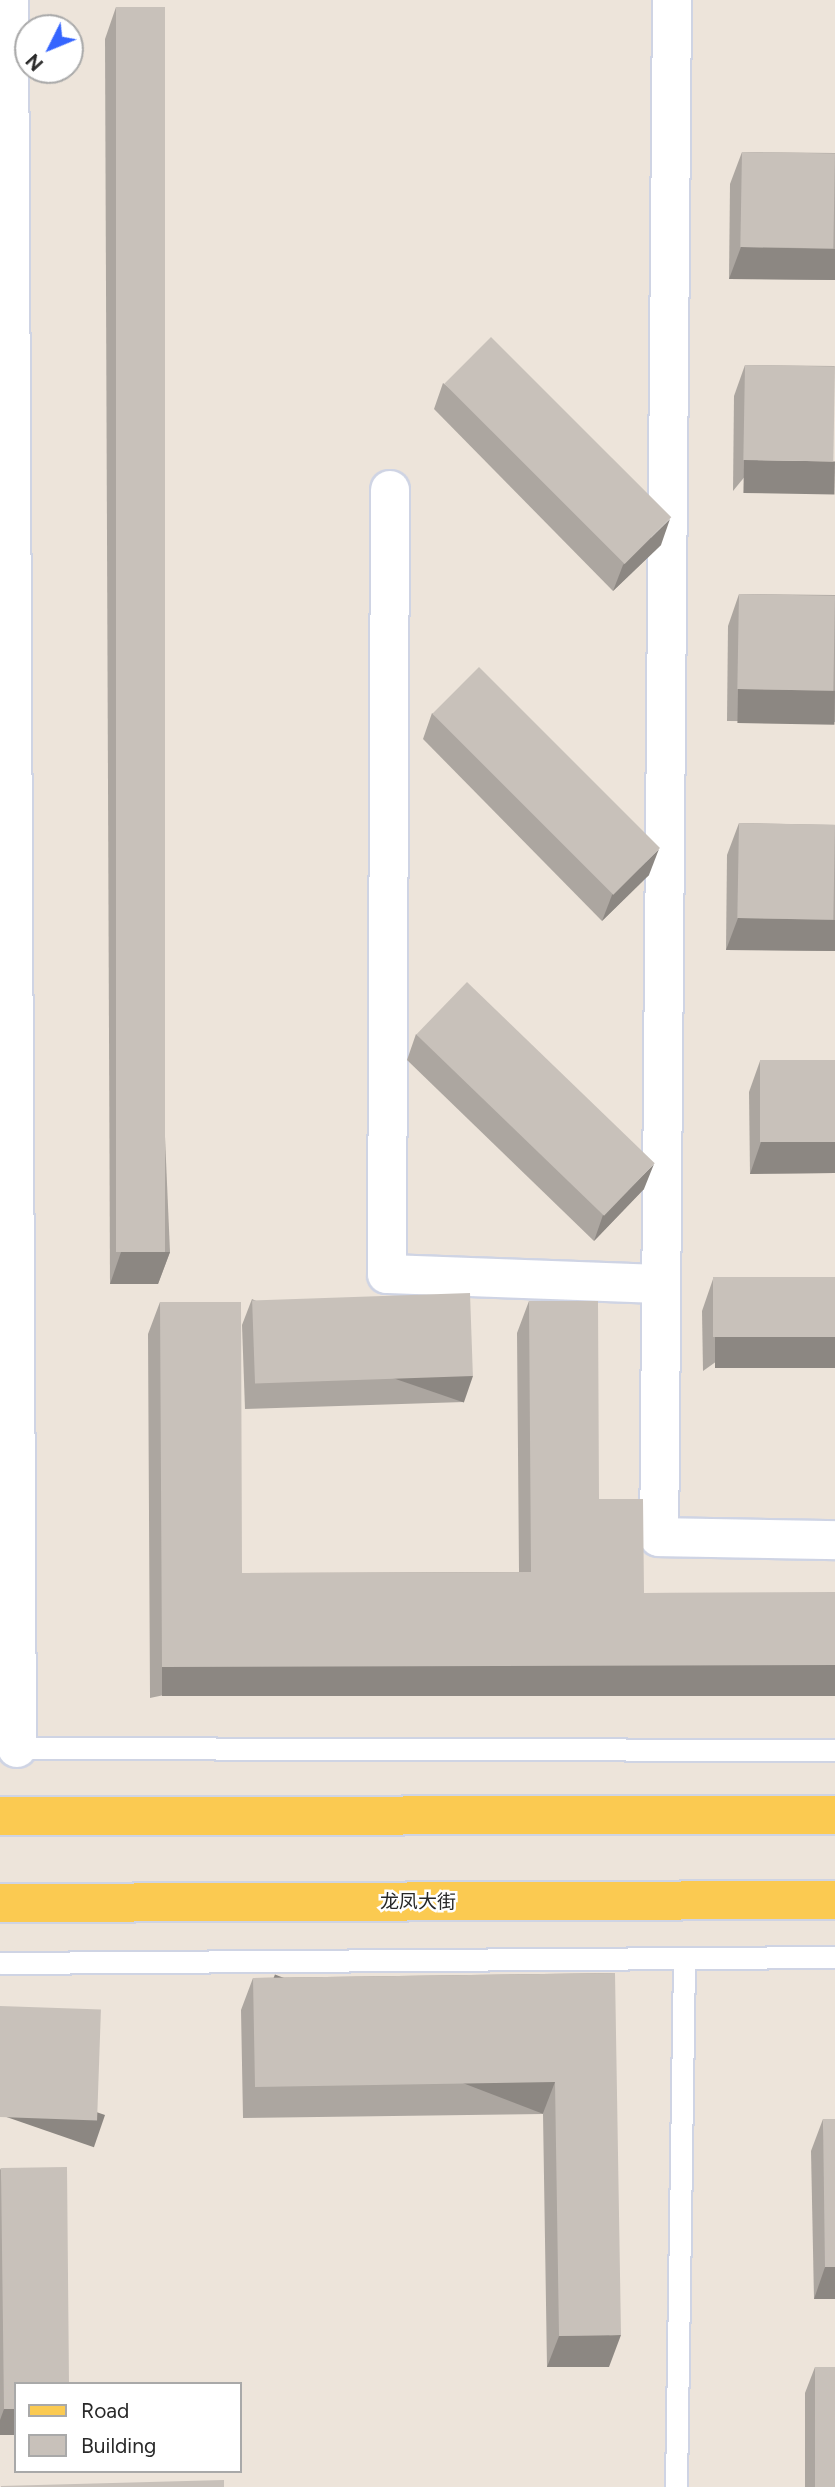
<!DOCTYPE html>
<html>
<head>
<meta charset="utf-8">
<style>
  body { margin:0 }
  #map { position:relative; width:835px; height:2487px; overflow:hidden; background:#ede4da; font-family:Figtree,"Noto Sans SC",sans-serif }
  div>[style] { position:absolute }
  .roads { filter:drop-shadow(2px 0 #cfd4e4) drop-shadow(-2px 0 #cfd4e4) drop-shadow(0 2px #cfd4e4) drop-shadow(0 -2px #cfd4e4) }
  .lane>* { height:21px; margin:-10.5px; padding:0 10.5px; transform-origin:10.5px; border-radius:10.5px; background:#fff }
  .street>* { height:38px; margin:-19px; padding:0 19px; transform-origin:19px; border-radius:19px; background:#fff }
  .secondary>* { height:38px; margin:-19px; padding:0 19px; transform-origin:19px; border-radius:19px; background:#fff }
  .primary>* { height:38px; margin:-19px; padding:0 19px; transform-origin:19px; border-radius:19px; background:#fbca51 }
  .wall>* { inset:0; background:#aca6a0 }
  .shaded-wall>* { inset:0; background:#8c8782; transform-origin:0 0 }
  .building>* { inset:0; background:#c8c1ba; transform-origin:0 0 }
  span { translate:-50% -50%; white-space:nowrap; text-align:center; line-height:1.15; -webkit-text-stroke:5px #fff; paint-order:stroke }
  .street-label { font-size:19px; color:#292929 }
  .legend { position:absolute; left:14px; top:2382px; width:228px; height:91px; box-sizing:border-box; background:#fff; border:2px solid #a9a9a9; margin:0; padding:9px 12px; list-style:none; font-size:21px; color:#292929 }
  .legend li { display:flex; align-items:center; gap:14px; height:35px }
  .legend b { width:35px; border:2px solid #a9a9a9 }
  .north { position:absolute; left:14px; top:14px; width:70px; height:70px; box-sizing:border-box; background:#fff; border:2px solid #a9a9a9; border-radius:50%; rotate:227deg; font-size:19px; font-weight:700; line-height:28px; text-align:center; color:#292929 }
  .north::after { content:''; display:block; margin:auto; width:24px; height:32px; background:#3565ff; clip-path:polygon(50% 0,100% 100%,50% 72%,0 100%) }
</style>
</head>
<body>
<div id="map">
  <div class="roads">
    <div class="lane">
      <i style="left:9px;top:1748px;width:826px;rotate:0.14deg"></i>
      <i style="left:0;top:1963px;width:835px;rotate:-0.41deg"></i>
      <i style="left:676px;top:2487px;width:529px;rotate:-89.13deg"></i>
    </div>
    <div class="street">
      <i style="left:672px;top:0;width:1537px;rotate:90.48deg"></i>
      <i style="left:659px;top:1537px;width:176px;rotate:1deg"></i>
      <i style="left:390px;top:490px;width:784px;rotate:90.22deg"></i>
      <i style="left:387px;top:1274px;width:274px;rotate:2.1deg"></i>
    </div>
    <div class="secondary">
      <i style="left:9px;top:0;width:1748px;rotate:89.74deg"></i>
    </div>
    <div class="primary">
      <i style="left:0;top:1816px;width:835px;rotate:-0.07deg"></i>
      <i style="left:0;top:1903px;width:835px;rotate:-0.21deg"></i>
    </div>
  </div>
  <div class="wall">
    <i style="clip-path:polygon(116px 7px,170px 1252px,158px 1284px,110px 1284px,105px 39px)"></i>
    <i style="clip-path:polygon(742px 152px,835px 153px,835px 280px,729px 279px,730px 184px)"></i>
    <i style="clip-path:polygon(745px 365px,835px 366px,733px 491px,734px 396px)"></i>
    <i style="clip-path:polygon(443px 383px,661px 545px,613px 591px,434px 409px)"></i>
    <i style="clip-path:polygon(739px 594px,835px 595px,835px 722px,727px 721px,728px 626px)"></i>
    <i style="clip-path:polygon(432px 713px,649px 875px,602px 921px,423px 739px)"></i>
    <i style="clip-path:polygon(739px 823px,835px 825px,835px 951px,726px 950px,727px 855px)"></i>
    <i style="clip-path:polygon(416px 1034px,644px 1189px,594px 1241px,407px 1060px)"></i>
    <i style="clip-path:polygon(835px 1060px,835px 1173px,750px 1174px,749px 1092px,760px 1061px)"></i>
    <i style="clip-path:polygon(835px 1277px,703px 1371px,702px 1311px,713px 1279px)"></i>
    <i style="clip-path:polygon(252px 1299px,464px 1402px,245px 1409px,242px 1325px)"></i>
    <i style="clip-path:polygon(529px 1301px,599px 1499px,644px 1593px,150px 1698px,148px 1334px,160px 1302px,242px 1573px,519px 1572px,517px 1333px)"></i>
    <i style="clip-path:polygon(615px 1973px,609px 2367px,547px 2367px,543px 2114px,243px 2118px,241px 2010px,253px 1978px)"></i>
    <i style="clip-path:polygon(823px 2119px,835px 2299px,814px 2299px,811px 2151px)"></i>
    <i style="clip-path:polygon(1px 2168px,16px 2384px,16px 2435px,0 2435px,0 2170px)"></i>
    <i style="clip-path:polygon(815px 2367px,835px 2487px,805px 2487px,805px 2393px)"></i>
  </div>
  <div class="shaded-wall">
    <i style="clip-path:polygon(741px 247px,835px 249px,835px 280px,729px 279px)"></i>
    <i style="left:744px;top:460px;width:91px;height:33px;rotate:1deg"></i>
    <i style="clip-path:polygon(670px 519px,661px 545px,613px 591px,623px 565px)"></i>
    <i style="left:738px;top:689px;width:97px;height:34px;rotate:1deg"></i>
    <i style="clip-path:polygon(659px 849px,649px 875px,602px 921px,612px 895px)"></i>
    <i style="clip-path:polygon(738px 918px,835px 920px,835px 951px,726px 950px)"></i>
    <i style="clip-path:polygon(761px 1142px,835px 1142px,835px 1173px,750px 1174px)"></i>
    <i style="clip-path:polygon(654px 1164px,644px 1189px,594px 1241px,603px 1215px)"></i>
    <i style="clip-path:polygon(121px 1252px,170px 1252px,158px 1284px,110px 1284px)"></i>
    <i style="left:835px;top:1337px;width:31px;height:120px;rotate:90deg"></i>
    <i style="left:473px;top:1376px;width:28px;height:218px;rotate:109deg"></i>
    <i style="left:835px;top:1665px;width:31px;height:673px;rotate:90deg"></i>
    <i style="left:555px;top:2082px;width:34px;height:300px;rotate:111deg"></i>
    <i style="left:105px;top:2115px;width:34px;height:105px;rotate:109deg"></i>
    <i style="clip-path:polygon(825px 2267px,835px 2267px,835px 2299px,814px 2299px)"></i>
    <i style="clip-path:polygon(621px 2335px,609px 2367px,547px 2367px,559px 2336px)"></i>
    <i style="clip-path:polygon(4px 2409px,16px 2409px,16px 2435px,0 2435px,0 2420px)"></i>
  </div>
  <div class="building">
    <i style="left:116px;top:7px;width:49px;height:1245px"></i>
    <i style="left:742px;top:152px;width:93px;height:95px;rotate:1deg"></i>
    <i style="left:491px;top:337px;width:255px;height:66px;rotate:45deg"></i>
    <i style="left:745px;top:365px;width:90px;height:95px;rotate:1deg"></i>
    <i style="left:739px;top:594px;width:96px;height:95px;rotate:1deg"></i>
    <i style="left:479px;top:667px;width:256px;height:66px;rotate:45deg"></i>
    <i style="left:739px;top:823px;width:96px;height:95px;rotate:1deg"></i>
    <i style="left:467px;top:982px;width:261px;height:73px;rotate:44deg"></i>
    <i style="left:835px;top:1060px;width:82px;height:75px;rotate:90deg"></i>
    <i style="left:835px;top:1277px;width:60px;height:122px;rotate:90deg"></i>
    <i style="left:470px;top:1293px;width:83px;height:218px;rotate:88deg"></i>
    <i style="clip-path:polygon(529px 1301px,598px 1301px,599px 1499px,643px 1499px,644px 1593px,835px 1592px,835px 1665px,162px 1667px,160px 1302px,241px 1302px,242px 1573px,531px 1572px)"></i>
    <i style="clip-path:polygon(615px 1973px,621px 2335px,559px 2336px,555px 2082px,255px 2087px,253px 1978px)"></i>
    <i style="left:0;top:2006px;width:101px;height:111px;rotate:2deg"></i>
    <i style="clip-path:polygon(823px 2119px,835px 2119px,835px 2267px,825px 2267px)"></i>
    <i style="clip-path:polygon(67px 2167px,69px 2384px,16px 2384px,16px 2409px,4px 2409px,1px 2168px)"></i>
    <i style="left:815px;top:2367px;width:20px;height:120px"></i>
    <i style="clip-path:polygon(224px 2480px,224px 2487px,1px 2487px,1px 2486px)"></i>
  </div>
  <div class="street-label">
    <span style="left:418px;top:1902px">龙凤大街</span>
  </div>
  <ul class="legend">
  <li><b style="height:9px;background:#fbca51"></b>Road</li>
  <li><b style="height:19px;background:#c8c1ba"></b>Building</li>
  </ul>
  <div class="north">N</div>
</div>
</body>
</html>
